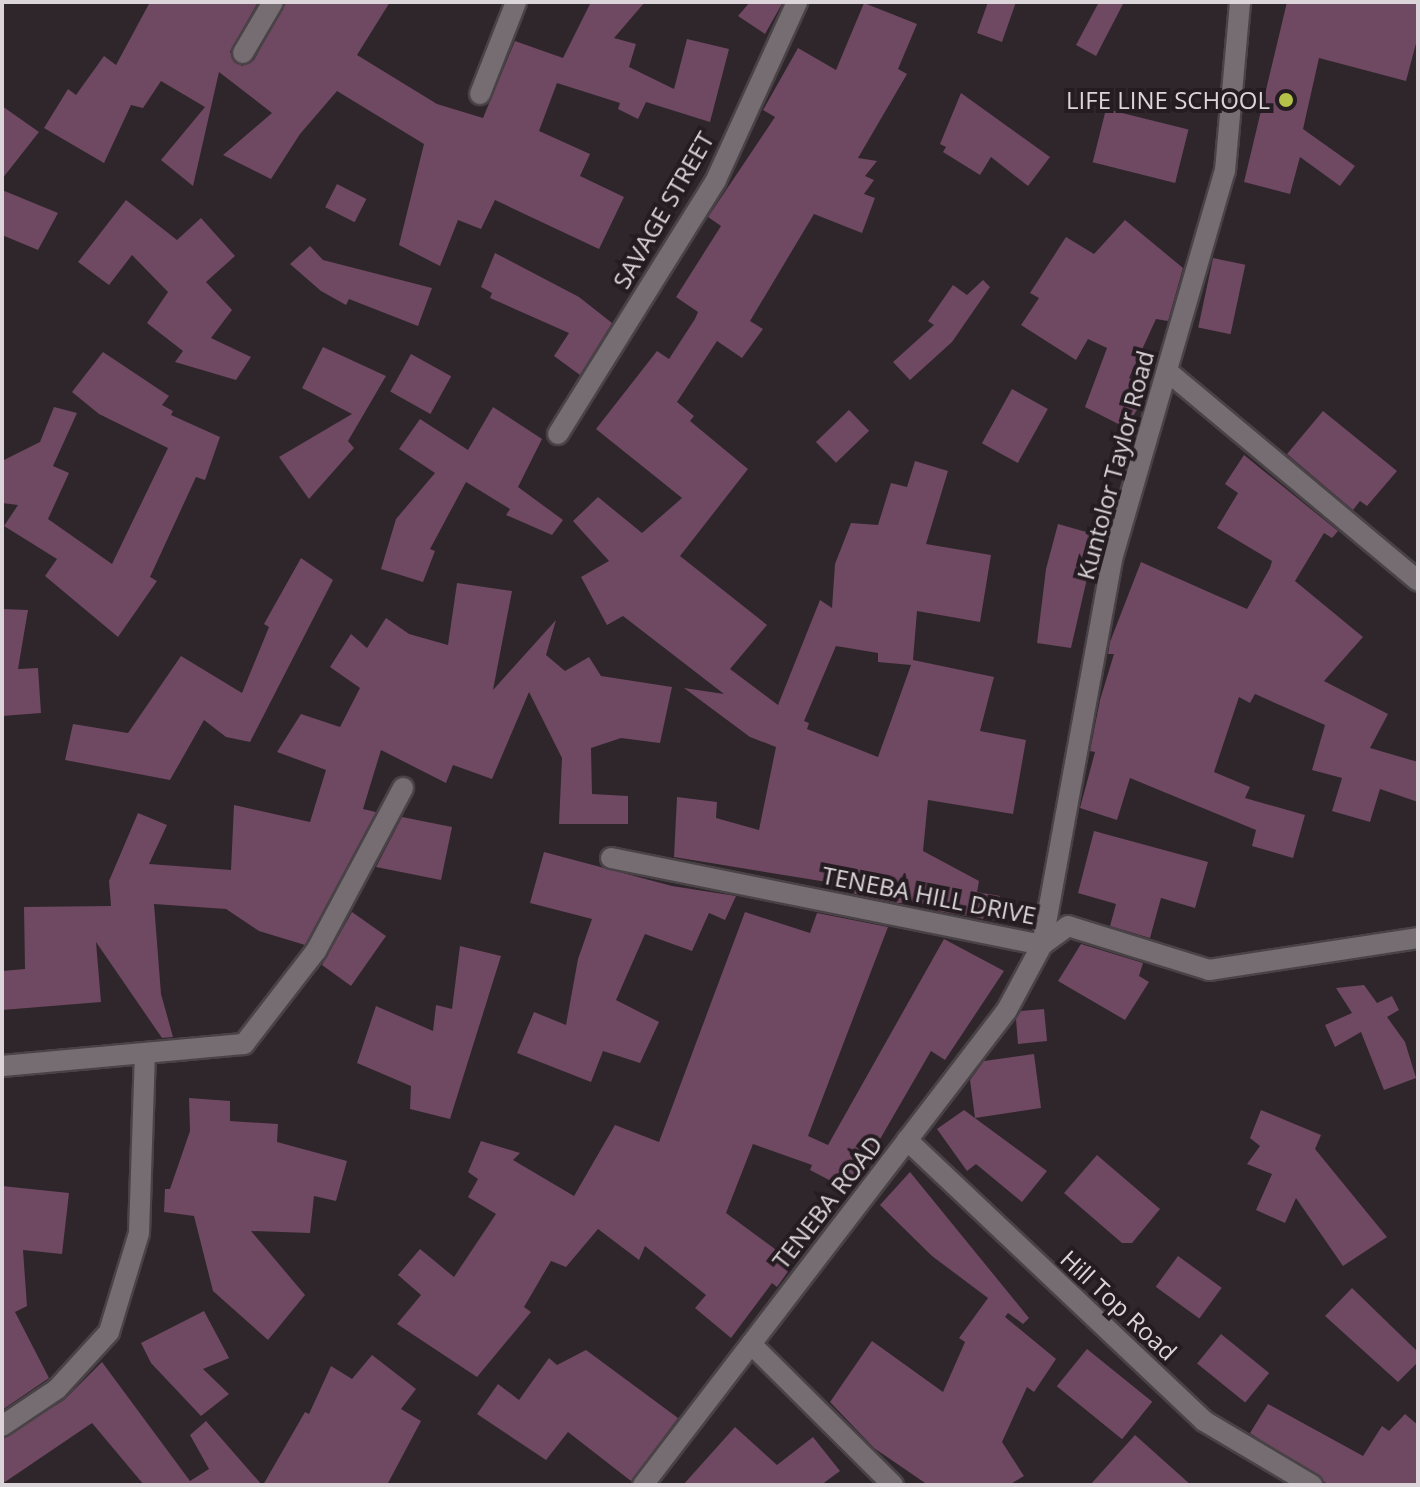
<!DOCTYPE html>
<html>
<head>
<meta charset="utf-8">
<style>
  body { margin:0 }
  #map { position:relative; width:1420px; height:1487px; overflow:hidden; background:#2e262b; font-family:"Open Sans",sans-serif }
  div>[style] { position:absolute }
  .building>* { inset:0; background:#6f4862; transform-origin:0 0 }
  .roads { filter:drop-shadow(2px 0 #494246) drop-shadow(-2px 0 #494246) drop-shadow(0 2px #494246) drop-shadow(0 -2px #494246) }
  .minor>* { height:20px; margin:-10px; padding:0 10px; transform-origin:10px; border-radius:10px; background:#766d73 }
  .dots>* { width:22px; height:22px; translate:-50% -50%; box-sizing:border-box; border:4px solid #241c21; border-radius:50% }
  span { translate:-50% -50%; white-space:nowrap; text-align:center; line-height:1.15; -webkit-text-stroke:8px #241c21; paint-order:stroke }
  .poi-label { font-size:24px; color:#dbd5d9 }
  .right { translate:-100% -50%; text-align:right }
  .street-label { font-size:24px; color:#dbd5d9 }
  .frame { position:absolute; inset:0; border:4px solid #dbd5d9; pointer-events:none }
</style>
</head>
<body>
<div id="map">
  <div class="building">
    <i style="clip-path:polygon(150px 2px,258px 2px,230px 52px,242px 66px,254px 60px,286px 2px,390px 2px,357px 55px,437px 104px,483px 118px,515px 41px,563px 58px,591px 2px,645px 2px,614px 38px,636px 44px,629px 67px,674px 89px,687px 39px,729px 49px,710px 122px,646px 102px,638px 119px,618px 109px,620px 103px,557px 83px,539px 131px,590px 154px,580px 176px,624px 197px,599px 249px,495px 200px,481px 229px,458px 220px,440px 266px,399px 245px,424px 144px,337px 91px,300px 134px,271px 179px,223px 155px,272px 113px,219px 72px,193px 186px,161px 160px,205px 107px,161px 81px,143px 108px,131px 105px,104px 163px,44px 128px,68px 89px,76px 95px,104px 56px,116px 65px)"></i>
    <i style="clip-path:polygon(750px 2px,783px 2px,765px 34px,738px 16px)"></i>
    <i style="clip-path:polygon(988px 2px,1016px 2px,1002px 42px,977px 33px)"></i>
    <i style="clip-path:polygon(1099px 2px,1124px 2px,1096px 56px,1076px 45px)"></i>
    <i style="clip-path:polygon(1287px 2px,1418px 2px,1418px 36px,1406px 81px,1319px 58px,1303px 129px,1355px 166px,1340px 186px,1300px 157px,1290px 194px,1244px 182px)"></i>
    <i style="clip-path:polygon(evenodd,864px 3px,917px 24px,898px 69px,907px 74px,858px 158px,877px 161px,865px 176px,874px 180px,864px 194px,875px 198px,862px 233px,814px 214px,750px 321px,763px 329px,742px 358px,717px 341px,677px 402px,694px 416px,690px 421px,748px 469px,680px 556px,767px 625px,730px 669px,778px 705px,820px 600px,832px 608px,835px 564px,851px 523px,878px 525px,891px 483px,907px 487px,915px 461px,948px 471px,926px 544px,991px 555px,980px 622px,917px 611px,913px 660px,994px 677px,980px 731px,1026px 740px,1013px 814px,928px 800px,923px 851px,979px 881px,977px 892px,1000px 896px,996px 921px,938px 911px,940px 904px,898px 903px,825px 888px,827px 882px,674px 857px,677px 797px,717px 802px,716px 818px,759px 830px,776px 747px,750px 737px,684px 688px,724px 694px,623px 616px,607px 625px,581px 577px,609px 561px,573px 521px,598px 497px,642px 533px,682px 498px,596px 429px,657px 351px,669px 359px,695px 319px,698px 312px,676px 297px,721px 226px,708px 217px,775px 117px,763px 110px,798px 48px,836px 70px,864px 3px,836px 646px,878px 653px,878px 662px,911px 665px,878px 757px,807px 729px,809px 723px,804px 721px,836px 646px)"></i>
    <i style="clip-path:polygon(961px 93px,1050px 157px,1028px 186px,991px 157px,980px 175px,943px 152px,946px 147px,940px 144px)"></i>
    <i style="clip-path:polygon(2px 106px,39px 132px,2px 179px)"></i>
    <i style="left:1106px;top:109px;width:85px;height:55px;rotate:14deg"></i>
    <i style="left:337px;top:184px;width:33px;height:26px;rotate:27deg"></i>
    <i style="clip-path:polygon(2px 190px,58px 213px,38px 250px,2px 235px)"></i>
    <i style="clip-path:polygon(126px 200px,177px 240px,201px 218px,235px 256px,206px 282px,232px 310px,211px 338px,251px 357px,236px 380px,175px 362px,183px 351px,147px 323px,168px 292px,132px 255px,109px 285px,78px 262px)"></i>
    <i style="clip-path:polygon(1125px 220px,1183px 268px,1168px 321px,1156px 319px,1129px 378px,1135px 381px,1125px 401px,1138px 408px,1126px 428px,1085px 407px,1107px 348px,1088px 339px,1076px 360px,1021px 325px,1039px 298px,1030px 293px,1066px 237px,1094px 254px)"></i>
    <i style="clip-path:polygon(310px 246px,323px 260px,432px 288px,418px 326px,349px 299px,346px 305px,321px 291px,290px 264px)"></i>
    <i style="clip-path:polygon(495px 253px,579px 297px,612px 323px,580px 375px,554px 356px,569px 333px,490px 298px,492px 293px,481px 287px)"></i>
    <i style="left:1213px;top:258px;width:33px;height:71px;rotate:12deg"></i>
    <i style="clip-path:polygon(983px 280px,990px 287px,952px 342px,910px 380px,893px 362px,934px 325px,928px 321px,953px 285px,967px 295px)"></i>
    <i style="clip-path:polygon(323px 347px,386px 376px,348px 441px,354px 448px,309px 499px,279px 457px,352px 414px,302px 388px)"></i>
    <i style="clip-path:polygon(103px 352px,169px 396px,162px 405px,173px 411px,171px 415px,220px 437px,205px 480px,196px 477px,150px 577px,157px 581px,118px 637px,45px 576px,57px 559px,4px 526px,18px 505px,2px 503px,2px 461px,40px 442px,54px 407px,77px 413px,53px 466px,69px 473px,48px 519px,112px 564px,168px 448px,99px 414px,72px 392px)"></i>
    <i style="left:411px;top:354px;width:46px;height:43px;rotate:29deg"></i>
    <i style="left:1012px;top:389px;width:41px;height:62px;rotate:29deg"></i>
    <i style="clip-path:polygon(493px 407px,542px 439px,518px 487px,563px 520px,552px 535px,506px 515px,510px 509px,466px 482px,430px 549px,435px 551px,423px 582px,381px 569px,396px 519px,435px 473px,399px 449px,420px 419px,468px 450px)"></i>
    <i style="left:849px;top:410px;width:29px;height:46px;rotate:46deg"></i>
    <i style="clip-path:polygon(1323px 411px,1397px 471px,1367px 506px,1360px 501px,1353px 510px,1287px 454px)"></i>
    <i style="clip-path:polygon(1244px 455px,1338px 531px,1332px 538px,1324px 533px,1295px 581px,1363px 637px,1324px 681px,1388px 714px,1370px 748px,1418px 762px,1418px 802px,1380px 789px,1370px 822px,1332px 811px,1342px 778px,1312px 770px,1325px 725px,1255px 694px,1250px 703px,1239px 697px,1214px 772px,1250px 787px,1245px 798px,1305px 815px,1293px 858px,1252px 846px,1256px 830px,1130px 778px,1117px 820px,1080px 808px,1095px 752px,1090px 751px,1100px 700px,1114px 654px,1108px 654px,1110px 642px,1141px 562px,1247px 609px,1270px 568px,1272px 561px,1217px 528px,1238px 493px,1225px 484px)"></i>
    <i style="clip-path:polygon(1058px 524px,1097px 535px,1071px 648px,1037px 643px,1046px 569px)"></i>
    <i style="clip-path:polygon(301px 558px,333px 580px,250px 742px,226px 737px,204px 720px,170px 780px,65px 760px,73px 724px,128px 733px,181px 656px,242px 693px,269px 627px,264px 624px)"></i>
    <i style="clip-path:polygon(457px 583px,512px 591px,493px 690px,556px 620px,546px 655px,565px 671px,589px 657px,601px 676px,672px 687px,660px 743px,621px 738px,591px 748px,592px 794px,628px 796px,628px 824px,559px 824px,562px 758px,529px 692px,492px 779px,453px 765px,446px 783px,381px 750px,363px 809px,376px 812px,305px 945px,259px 931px,226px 909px,154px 904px,161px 994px,173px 1037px,162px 1038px,96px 942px,101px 1002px,2px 1010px,2px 971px,25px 969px,24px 907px,111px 906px,109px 881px,138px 813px,167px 825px,149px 864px,231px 870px,234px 805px,310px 822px,326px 770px,277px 752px,301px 714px,340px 727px,360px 688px,330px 667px,351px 634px,367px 648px,386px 618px,409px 634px,448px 645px)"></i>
    <i style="clip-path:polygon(2px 609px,28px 610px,18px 669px,38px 668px,41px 713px,2px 716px)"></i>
    <i style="clip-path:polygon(402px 817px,452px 827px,441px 880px,376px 867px)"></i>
    <i style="clip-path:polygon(1094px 831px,1208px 862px,1195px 908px,1161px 898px,1150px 938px,1110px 926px,1116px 904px,1078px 893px)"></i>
    <i style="clip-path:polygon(544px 852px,672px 886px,736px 896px,725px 920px,709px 913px,692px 951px,645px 934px,616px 1000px,659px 1022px,640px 1063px,603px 1051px,591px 1082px,517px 1053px,534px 1012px,566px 1025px,578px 959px,592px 919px,530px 903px)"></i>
    <i style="clip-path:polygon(352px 912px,386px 936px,351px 986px,322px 965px)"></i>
    <i style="clip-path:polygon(745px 912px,810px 933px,817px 913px,888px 927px,808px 1136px,828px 1145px,944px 939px,1004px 971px,945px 1060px,931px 1051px,850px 1191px,810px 1170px,812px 1165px,753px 1144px,726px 1213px,794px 1263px,777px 1287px,772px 1283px,731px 1338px,695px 1308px,706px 1295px,645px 1246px,639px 1260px,598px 1229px,566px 1267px,551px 1261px,524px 1307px,531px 1312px,477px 1377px,397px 1324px,421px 1295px,398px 1275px,420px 1249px,454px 1277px,496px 1214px,468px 1197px,478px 1179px,468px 1172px,481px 1141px,520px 1153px,513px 1160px,574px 1196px,615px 1125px,659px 1142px)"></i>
    <i style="clip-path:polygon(1081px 944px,1143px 963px,1139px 976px,1149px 982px,1125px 1020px,1058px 981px)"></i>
    <i style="clip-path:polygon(460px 946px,501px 956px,450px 1119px,410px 1109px,411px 1086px,357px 1063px,376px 1006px,433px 1031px,436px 1005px,452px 1009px)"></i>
    <i style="clip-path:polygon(1364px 985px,1377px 1003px,1392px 996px,1399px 1010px,1387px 1017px,1405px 1042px,1416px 1078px,1384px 1090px,1361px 1032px,1335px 1047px,1325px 1025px,1352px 1013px,1336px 988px)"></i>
    <i style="clip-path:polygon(1044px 1009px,1047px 1041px,1018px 1044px,1016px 1019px,1021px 1011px)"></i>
    <i style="clip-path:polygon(1034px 1054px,1041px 1108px,975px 1118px,970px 1080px,984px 1061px)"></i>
    <i style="clip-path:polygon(189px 1098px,230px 1101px,230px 1121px,278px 1124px,277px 1142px,347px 1161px,336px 1201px,314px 1196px,310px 1233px,251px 1231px,305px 1295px,268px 1340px,213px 1291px,194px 1216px,164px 1212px,165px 1189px,170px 1189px,190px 1131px)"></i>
    <i style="clip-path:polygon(964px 1110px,1047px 1171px,1022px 1202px,976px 1164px,967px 1171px,937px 1129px)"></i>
    <i style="clip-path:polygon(1261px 1110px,1321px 1135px,1315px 1149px,1387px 1237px,1343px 1266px,1296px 1198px,1285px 1223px,1256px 1210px,1272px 1174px,1247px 1164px,1260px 1146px,1250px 1138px)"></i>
    <i style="clip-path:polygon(1097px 1155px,1160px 1209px,1132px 1243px,1122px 1243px,1064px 1193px)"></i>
    <i style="clip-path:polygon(910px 1172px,1029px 1318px,1023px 1324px,1008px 1313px,1005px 1317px,1056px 1359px,1034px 1392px,1027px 1387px,1002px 1442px,1024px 1476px,1009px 1485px,928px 1485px,874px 1448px,830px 1402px,872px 1341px,943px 1392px,965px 1342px,959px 1338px,988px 1298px,932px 1256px,880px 1205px)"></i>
    <i style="clip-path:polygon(2px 1186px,69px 1193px,62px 1254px,23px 1250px,27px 1306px,15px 1312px,49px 1378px,2px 1410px)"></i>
    <i style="left:1178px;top:1256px;width:54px;height:38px;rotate:36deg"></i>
    <i style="clip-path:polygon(1352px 1288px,1418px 1352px,1418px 1362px,1398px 1382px,1325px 1316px)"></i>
    <i style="clip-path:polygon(204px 1311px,229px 1358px,203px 1369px,229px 1394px,201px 1416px,151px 1363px,141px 1343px)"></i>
    <i style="left:1221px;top:1334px;width:62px;height:38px;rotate:39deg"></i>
    <i style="left:1087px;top:1349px;width:84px;height:48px;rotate:39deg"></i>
    <i style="clip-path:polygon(586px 1350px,678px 1418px,631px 1481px,568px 1432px,546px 1460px,477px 1414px,498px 1384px,519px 1400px,549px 1358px,557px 1365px)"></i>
    <i style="clip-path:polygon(372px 1355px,416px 1389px,401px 1409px,421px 1421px,387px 1485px,263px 1485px,305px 1412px,309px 1414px,331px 1366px,352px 1379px)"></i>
    <i style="clip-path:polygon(102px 1362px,190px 1481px,209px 1469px,190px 1435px,206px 1421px,262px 1485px,144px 1485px,92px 1423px,2px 1484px,2px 1439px,64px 1400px)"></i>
    <i style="clip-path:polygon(1268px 1404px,1363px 1456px,1382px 1426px,1389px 1431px,1405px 1414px,1418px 1425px,1418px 1485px,1329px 1485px,1250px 1433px)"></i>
    <i style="clip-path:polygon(735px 1427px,777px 1465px,813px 1437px,840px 1471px,821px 1485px,683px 1485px)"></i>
    <i style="clip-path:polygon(1135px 1435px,1191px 1485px,1090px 1485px)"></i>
  </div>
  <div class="roads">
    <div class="minor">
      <i style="left:243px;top:53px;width:59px;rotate:-59.5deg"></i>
      <i style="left:480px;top:94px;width:99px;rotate:-68.6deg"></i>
      <i style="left:1167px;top:371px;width:327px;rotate:39.9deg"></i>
      <i style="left:558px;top:434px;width:299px;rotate:-58.1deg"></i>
      <i style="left:716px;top:180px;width:196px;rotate:-65.5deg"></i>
      <i style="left:611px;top:858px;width:440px;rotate:11.4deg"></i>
      <i style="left:1042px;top:945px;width:32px;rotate:-36deg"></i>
      <i style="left:1068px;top:926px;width:148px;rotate:17.3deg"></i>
      <i style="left:1209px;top:970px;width:211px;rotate:-8.7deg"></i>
      <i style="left:2px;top:1066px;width:243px;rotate:-5.2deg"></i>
      <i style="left:244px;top:1044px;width:118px;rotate:-52.3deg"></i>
      <i style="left:316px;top:951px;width:185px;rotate:-61.9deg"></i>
      <i style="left:907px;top:1140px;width:409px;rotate:43.4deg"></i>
      <i style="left:1204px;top:1421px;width:126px;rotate:30.7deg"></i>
      <i style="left:751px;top:1344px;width:200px;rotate:44.8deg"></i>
      <i style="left:2px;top:1426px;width:66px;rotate:-33.9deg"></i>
      <i style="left:57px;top:1389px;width:77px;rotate:-47.6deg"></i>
      <i style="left:109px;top:1332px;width:103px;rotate:-73.1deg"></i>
      <i style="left:139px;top:1233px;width:180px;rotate:-88.1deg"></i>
      <i style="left:643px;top:1485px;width:598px;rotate:-52.54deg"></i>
      <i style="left:1007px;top:1010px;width:74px;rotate:-61.7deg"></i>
      <i style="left:1042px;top:945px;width:392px;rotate:-79.7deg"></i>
      <i style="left:1112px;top:559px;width:404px;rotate:-73.8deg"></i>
      <i style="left:1225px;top:171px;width:170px;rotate:-84.9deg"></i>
    </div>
  </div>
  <div class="dots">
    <i style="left:1286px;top:100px;background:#b4c24a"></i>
  </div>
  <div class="poi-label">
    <span class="right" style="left:1270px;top:100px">LIFE LINE SCHOOL</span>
  </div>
  <div class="street-label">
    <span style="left:663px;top:210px;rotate:-60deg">SAVAGE STREET</span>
    <span style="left:1115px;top:465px;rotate:-75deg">Kuntolor Taylor Road</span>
    <span style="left:929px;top:895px;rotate:11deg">TENEBA HILL DRIVE</span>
    <span style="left:827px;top:1202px;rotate:-52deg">TENEBA ROAD</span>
    <span style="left:1119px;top:1305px;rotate:43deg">Hill Top Road</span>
  </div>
  <div class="frame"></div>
</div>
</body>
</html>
